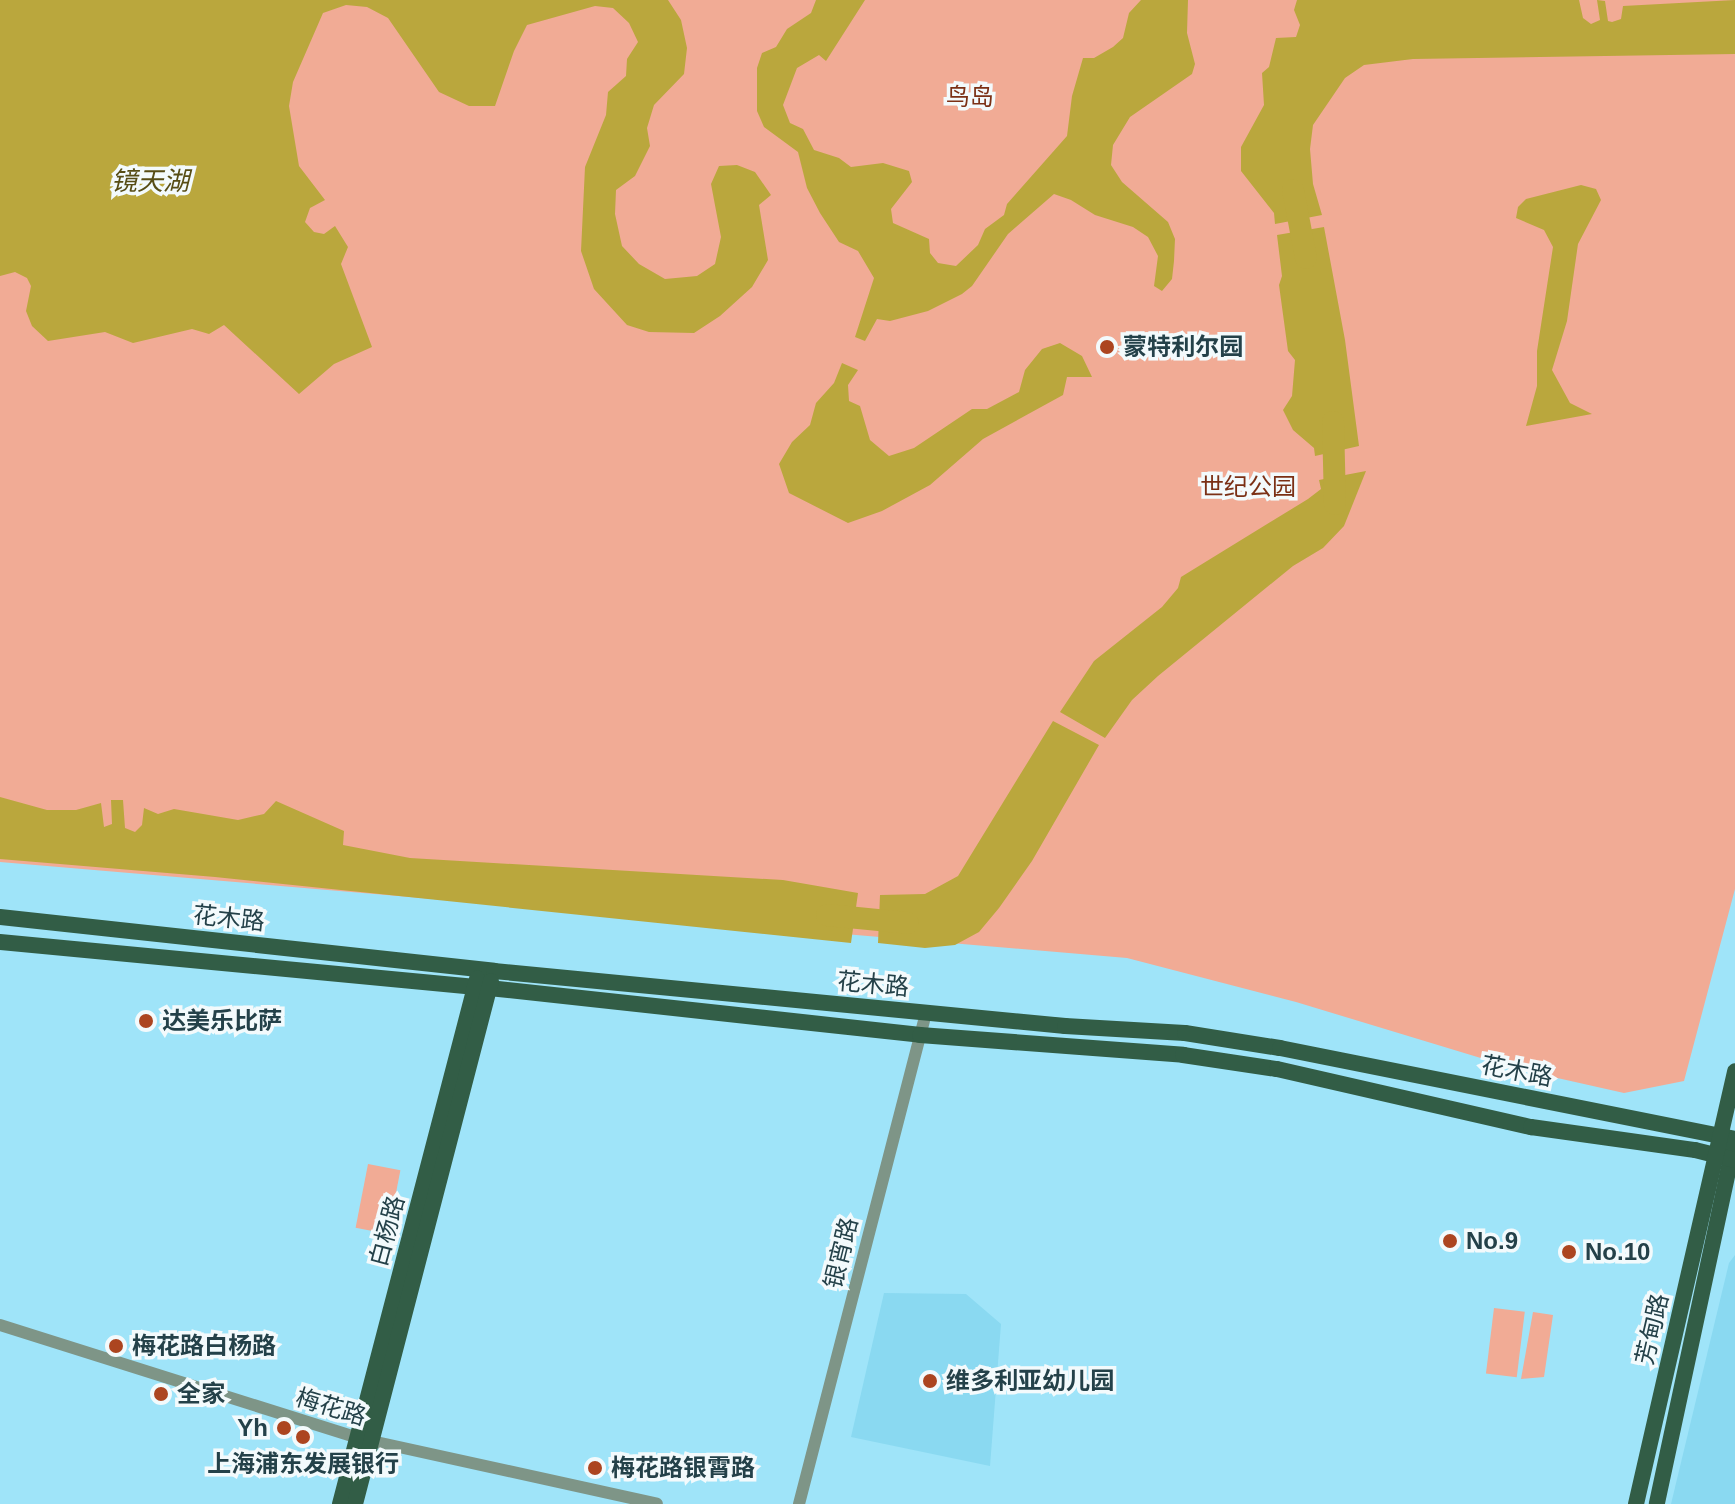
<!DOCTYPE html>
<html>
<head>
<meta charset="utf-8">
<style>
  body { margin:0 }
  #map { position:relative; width:1735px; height:1504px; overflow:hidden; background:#9fe4f9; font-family:Arial,"Noto Sans SC",sans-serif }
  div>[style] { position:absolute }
  .built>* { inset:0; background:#8ad9f1 }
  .green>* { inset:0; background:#f1ab95; transform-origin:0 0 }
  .water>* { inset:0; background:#baa73d }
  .river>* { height:22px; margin:-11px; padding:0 11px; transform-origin:11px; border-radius:11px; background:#baa73d }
  .minor>* { height:12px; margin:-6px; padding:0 6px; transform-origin:6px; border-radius:6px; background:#7e9587 }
  .major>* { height:16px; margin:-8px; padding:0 8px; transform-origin:8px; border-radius:8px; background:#325d46 }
  .dots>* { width:22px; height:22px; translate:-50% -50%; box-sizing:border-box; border:4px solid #f3fafc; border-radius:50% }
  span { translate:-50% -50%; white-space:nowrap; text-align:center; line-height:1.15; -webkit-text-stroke:7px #f3fafc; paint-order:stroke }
  .park-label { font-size:24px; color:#7b3015 }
  .poi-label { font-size:24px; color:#244149; font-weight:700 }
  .left { translate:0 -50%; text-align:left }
  .right { translate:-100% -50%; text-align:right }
  .street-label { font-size:24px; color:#244149 }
  .water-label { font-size:26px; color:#574d15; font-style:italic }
</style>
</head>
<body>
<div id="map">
  <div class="built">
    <i style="clip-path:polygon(1735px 1255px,1735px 1504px,1671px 1504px,1729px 1263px)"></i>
    <i style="clip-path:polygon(884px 1293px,966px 1294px,1001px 1324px,990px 1466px,851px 1437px)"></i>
  </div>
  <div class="green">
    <i style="clip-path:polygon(0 0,1735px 0,1735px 889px,1684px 1081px,1624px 1093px,1517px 1069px,1296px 1002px,1127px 958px,0 862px)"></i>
    <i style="left:368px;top:1164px;width:33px;height:65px;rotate:11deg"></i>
    <i style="left:1494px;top:1308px;width:31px;height:66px;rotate:7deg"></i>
    <i style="clip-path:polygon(1533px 1312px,1553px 1315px,1544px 1377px,1521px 1379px)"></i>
  </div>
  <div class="water">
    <i style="clip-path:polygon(0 0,668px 0,681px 20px,687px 48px,684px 74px,654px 105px,647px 128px,650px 146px,635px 176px,616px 190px,615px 214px,622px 246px,639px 264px,665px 279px,697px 276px,715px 264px,721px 237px,711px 184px,719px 166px,737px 165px,755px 172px,771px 195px,759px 205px,768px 260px,752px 287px,720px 316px,694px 333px,649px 332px,627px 325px,594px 289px,581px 251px,585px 167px,606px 115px,608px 92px,626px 76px,627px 59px,638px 42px,629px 23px,613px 8px,595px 6px,527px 25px,514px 51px,495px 106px,469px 106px,439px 92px,388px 18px,367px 7px,346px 5px,323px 13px,293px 82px,289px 106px,299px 166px,325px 200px,310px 208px,305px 222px,314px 232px,324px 234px,335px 226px,348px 247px,341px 264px,372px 347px,334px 364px,299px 394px,224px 325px,209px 334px,192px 329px,133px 343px,105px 332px,48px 341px,32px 326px,26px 311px,31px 286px,27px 278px,15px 272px,0 276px)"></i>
    <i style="clip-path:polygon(816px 0,865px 0,826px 61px,819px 55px,797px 68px,783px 105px,790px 123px,803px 129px,814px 150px,839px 158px,851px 167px,883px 163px,909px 171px,912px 182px,891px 209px,893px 223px,929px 239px,930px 253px,938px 263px,956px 266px,978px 245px,985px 229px,1004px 215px,1007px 204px,1067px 136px,1072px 96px,1083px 58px,1094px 58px,1113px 47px,1123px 38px,1129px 13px,1141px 0,1188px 0,1187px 33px,1195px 64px,1192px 74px,1130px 117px,1113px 145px,1111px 165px,1122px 182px,1168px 222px,1175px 239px,1174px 261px,1172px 279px,1162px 291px,1154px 286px,1158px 256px,1148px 237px,1133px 227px,1095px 215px,1071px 200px,1054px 194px,1008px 234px,972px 286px,962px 294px,928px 311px,890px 321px,877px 319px,865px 341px,855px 337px,874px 278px,858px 251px,839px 242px,820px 213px,807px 188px,798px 152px,764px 127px,757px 111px,757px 68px,762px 53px,776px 47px,787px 29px,811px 13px)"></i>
    <i style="clip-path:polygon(1297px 0,1579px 0,1583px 18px,1591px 24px,1600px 20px,1597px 0,1605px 1px,1608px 21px,1612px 22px,1621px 19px,1623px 6px,1735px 0,1735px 54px,1413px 59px,1364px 65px,1345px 78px,1313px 125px,1310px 149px,1313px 184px,1322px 215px,1275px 224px,1274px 213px,1241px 171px,1241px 147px,1264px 105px,1262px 73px,1269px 67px,1276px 38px,1296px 37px,1300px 25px,1294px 10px)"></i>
    <i style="clip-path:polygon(1581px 185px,1596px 189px,1601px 200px,1578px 244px,1567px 321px,1552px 370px,1570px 403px,1592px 414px,1526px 426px,1537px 386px,1537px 351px,1553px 247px,1544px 230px,1516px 218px,1518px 207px,1526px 199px)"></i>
    <i style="clip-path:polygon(1324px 227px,1345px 340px,1359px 446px,1315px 456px,1314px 448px,1293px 430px,1283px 410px,1292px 396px,1295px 360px,1288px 351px,1279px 285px,1282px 276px,1277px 235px)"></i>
    <i style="clip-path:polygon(1060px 343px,1082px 356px,1092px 377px,1067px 377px,1063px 395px,983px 439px,930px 485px,882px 511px,848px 523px,789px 493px,779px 464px,792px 442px,810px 425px,816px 403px,834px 383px,842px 363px,858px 370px,848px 385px,849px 401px,860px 406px,870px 440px,889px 456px,914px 448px,972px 409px,987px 409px,1019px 392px,1025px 370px,1042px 349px)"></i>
    <i style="clip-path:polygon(1366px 471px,1344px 526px,1323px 548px,1293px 566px,1158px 676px,1132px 700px,1105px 738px,1060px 712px,1094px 661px,1162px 607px,1178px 588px,1181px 577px,1308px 499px,1321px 489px,1319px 480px)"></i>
    <i style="clip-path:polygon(1053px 721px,1099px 745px,1032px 861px,999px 908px,979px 932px,955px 945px,925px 948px,878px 943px,880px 895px,925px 894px,958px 876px)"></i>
    <i style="clip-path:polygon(0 797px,47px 810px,76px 810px,101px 803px,104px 827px,112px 824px,111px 800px,123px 800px,125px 828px,135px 832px,142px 825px,144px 808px,158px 814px,174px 809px,238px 820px,264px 814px,276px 801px,344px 831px,343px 845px,410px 858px,783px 880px,858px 893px,851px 943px,215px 877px,0 859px)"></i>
  </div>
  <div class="river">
    <i style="left:1293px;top:190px;width:69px;rotate:79.2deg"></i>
    <i style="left:1333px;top:422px;width:82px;rotate:88.6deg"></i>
    <i style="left:827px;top:915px;width:81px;rotate:5.6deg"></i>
  </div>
  <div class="minor">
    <i style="left:0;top:1325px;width:375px;rotate:17.5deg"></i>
    <i style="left:358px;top:1438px;width:306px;rotate:12.4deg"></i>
    <i style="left:799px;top:1504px;width:507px;rotate:-75.5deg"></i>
  </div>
  <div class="major">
    <i style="left:0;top:917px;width:497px;rotate:6.2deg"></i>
    <i style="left:494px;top:971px;width:574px;rotate:5.5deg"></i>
    <i style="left:1065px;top:1026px;width:120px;rotate:3.3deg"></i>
    <i style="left:1185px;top:1033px;width:96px;rotate:9deg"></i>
    <i style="left:1280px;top:1048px;width:464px;rotate:11.3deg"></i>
    <i style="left:1735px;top:1139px;width:373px;rotate:102.1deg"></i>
    <i style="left:0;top:942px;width:491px;rotate:5.4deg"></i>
    <i style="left:489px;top:988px;width:434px;rotate:6.2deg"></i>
    <i style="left:920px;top:1035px;width:264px;rotate:4.3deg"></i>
    <i style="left:1183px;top:1055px;width:95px;rotate:8.5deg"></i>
    <i style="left:1277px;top:1069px;width:261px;rotate:12.9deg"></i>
    <i style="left:1531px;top:1127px;width:166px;rotate:8deg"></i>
    <i style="left:1695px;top:1150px;width:41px;rotate:14deg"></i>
    <i style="left:340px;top:1504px;width:543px;rotate:-75.37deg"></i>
    <i style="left:355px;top:1504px;width:540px;rotate:-75.42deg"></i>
    <i style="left:1636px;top:1504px;width:444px;rotate:-77.1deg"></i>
  </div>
  <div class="dots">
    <i style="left:1107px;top:347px;background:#ac4520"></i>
    <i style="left:146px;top:1021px;background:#ac4520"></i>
    <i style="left:1450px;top:1241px;background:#ac4520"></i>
    <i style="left:1569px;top:1252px;background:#ac4520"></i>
    <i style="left:116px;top:1346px;background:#ac4520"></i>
    <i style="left:930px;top:1381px;background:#ac4520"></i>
    <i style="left:161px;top:1394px;background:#ac4520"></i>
    <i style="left:284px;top:1428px;background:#ac4520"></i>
    <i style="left:303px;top:1437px;background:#ac4520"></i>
    <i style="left:595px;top:1468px;background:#ac4520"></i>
  </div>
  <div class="park-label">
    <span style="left:970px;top:97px">鸟岛</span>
    <span style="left:1248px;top:487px">世纪公园</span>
  </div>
  <div class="poi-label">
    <span class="left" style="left:1123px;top:347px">蒙特利尔园</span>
    <span class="left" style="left:162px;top:1021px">达美乐比萨</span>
    <span class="left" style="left:1466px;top:1241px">No.9</span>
    <span class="left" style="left:1585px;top:1252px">No.10</span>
    <span class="left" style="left:132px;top:1346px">梅花路白杨路</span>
    <span class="left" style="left:946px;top:1381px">维多利亚幼儿园</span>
    <span class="left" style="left:177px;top:1394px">全家</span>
    <span class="right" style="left:268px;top:1428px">Yh</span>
    <span style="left:303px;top:1464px">上海浦东发展银行</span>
    <span class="left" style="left:611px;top:1468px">梅花路银霄路</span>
  </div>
  <div class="street-label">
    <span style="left:229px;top:918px;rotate:6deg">花木路</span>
    <span style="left:873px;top:984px;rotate:5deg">花木路</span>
    <span style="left:1517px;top:1071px;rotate:11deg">花木路</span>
    <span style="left:387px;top:1231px;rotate:-75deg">白杨路</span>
    <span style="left:841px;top:1253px;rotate:-76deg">银宵路</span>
    <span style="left:1652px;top:1329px;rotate:-77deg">芳甸路</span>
    <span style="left:331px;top:1407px;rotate:17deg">梅花路</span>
  </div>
  <div class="water-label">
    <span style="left:150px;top:182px">镜天湖</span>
  </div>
</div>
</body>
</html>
